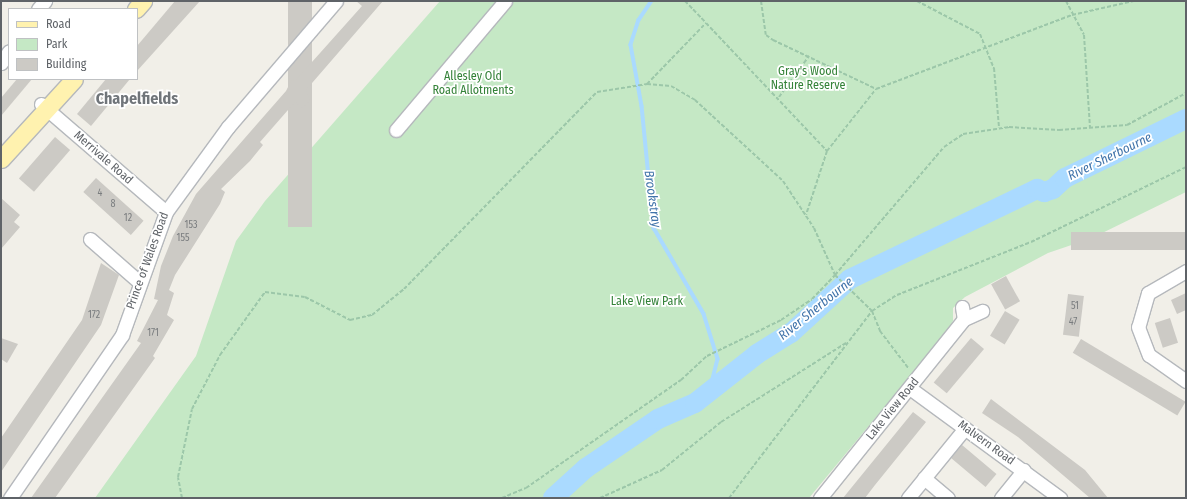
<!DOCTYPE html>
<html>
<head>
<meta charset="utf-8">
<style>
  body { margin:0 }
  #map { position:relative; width:1187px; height:499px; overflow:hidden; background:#f1efe8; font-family:"Fira Sans Condensed",sans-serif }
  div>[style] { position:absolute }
  .green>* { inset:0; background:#c5e8c5 }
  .stream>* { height:3.5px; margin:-1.75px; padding:0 1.75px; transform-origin:1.75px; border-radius:1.75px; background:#aadaff }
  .river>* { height:20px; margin:-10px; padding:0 10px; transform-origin:10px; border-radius:10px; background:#aadaff }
  .building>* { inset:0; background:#cccac5; transform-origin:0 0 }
  .path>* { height:2px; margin-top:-1px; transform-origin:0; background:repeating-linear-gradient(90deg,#9cc7a9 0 4px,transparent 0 6px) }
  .roads { filter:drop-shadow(1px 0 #b5b8bc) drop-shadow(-1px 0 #b5b8bc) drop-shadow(0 1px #b5b8bc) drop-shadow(0 -1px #b5b8bc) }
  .minor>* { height:13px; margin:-6.5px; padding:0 6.5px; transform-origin:6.5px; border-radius:6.5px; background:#fff }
  .major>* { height:17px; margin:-8.5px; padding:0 8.5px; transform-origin:8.5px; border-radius:8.5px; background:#fff2af }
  span { translate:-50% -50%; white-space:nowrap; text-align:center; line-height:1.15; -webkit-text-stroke:3.5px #fff; paint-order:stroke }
  .number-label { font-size:10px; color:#7a7d7f }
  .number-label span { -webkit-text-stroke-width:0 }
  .park-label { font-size:12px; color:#348238 }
  .street-label { font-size:12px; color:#5f6368 }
  .water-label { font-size:13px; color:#4174aa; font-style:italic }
  .district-label { font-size:16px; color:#70757a; font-weight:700 }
  .frame { position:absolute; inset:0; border:2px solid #5f6368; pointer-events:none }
  .legend { position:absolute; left:8px; top:8px; width:130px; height:72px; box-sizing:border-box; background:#fff; border:1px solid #bfc1c3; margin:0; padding:5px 7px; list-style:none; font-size:12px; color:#5f6368 }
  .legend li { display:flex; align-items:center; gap:8px; height:20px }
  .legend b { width:20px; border:1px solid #bfc1c3 }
</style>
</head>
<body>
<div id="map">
  <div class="green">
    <i style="clip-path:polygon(440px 1px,1186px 1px,1186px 192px,1092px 238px,1048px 253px,965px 297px,953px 308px,953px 321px,945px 334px,809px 498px,95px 498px,196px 356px,236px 241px,265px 201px)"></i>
  </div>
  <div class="stream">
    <i style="left:652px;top:1px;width:23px;rotate:124deg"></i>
    <i style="left:639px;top:20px;width:26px;rotate:108deg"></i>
    <i style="left:631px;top:45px;width:62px;rotate:79.8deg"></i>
    <i style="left:642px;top:106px;width:123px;rotate:84.4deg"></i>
    <i style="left:654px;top:228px;width:99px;rotate:59.8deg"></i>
    <i style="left:704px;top:314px;width:47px;rotate:72.7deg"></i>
    <i style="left:718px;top:359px;width:30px;rotate:104deg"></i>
  </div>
  <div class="river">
    <i style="left:553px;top:498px;width:45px;rotate:-42.3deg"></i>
    <i style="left:586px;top:468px;width:87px;rotate:-34.2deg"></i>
    <i style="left:658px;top:419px;width:40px;rotate:-23.4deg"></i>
    <i style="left:695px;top:403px;width:79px;rotate:-38.3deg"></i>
    <i style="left:757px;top:354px;width:40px;rotate:-32deg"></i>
    <i style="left:791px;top:333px;width:80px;rotate:-42.5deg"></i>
    <i style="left:850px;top:279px;width:208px;rotate:-25.7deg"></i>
    <i style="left:1037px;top:189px;width:8px;rotate:23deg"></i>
    <i style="left:1044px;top:192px;width:9px;rotate:-18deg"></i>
    <i style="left:1053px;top:189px;width:16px;rotate:-43deg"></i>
    <i style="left:1065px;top:178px;width:135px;rotate:-26deg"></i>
  </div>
  <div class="building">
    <i style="clip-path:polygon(175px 1px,200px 1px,137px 71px,137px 46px)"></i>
    <i style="left:288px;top:1px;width:24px;height:226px"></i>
    <i style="clip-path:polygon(356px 1px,383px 1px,306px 90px,310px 100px,303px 108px,295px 102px,260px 142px,263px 145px,250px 161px,221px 189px,225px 192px,220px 204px,175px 275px,169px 290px,174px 293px,167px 315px,174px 320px,153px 356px,155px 358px,55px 498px,31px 498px,141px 343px,137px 341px,158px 300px,154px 299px,161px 266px,173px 236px,196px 194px,286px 91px,292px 79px,295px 81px,362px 6px)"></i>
    <i style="clip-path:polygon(17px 79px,32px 79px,1px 116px,1px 98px)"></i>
    <i style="clip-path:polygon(106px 79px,130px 79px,91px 126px,77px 114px)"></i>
    <i style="left:55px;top:137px;width:20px;height:55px;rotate:41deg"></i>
    <i style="left:96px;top:178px;width:64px;height:19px;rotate:42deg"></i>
    <i style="clip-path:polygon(1px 198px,20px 215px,14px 222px,20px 227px,1px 249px)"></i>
    <i style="left:1186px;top:232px;width:18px;height:115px;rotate:90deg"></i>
    <i style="clip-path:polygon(101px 263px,119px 275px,101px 325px,1px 472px,1px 438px,82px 320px)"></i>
    <i style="left:1006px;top:276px;width:29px;height:17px;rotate:61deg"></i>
    <i style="clip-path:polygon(1186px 293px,1186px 310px,1177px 314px,1171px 300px)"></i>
    <i style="left:1068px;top:294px;width:16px;height:41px;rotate:7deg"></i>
    <i style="left:1005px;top:311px;width:17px;height:29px;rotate:31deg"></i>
    <i style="left:1170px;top:318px;width:26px;height:16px;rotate:72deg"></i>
    <i style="clip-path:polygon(1px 338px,18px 344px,7px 363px,1px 359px)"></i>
    <i style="left:971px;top:338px;width:17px;height:58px;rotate:40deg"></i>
    <i style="left:1081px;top:339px;width:122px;height:16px;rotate:31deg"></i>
    <i style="clip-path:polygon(991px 399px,1085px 470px,1108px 498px,1090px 498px,1018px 437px,982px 413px)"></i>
    <i style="clip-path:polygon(913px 412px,926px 422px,875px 485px,865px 498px,843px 498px)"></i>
    <i style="left:962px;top:445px;width:45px;height:17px;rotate:40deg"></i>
  </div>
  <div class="path">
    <i style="left:685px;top:1px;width:30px;rotate:46deg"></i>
    <i style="left:761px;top:1px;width:34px;rotate:82deg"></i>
    <i style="left:766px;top:35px;width:9px;rotate:36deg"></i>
    <i style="left:773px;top:40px;width:114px;rotate:25.4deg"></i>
    <i style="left:917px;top:1px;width:71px;rotate:27.6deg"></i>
    <i style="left:980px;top:34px;width:37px;rotate:68deg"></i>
    <i style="left:994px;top:68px;width:60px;rotate:85.2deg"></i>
    <i style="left:1066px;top:1px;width:38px;rotate:62deg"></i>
    <i style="left:1084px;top:35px;width:93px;rotate:86.3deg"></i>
    <i style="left:647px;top:84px;width:85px;rotate:-46deg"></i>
    <i style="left:706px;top:23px;width:176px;rotate:46.6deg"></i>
    <i style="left:827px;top:151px;width:67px;rotate:108.2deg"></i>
    <i style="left:779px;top:97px;width:51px;rotate:-53.8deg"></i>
    <i style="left:827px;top:151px;width:79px;rotate:-51.7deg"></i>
    <i style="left:876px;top:89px;width:210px;rotate:-20.7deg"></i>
    <i style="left:1072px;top:15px;width:63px;rotate:-12.9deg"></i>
    <i style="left:182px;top:498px;width:21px;rotate:-101deg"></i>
    <i style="left:178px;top:477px;width:69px;rotate:-78.4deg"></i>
    <i style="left:192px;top:409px;width:61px;rotate:-62.6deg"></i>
    <i style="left:220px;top:355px;width:77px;rotate:-54.5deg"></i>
    <i style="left:265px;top:292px;width:40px;rotate:7.1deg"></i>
    <i style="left:305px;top:297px;width:51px;rotate:27.1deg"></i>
    <i style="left:350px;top:320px;width:23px;rotate:-13deg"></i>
    <i style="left:372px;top:315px;width:41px;rotate:-39.1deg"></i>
    <i style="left:404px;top:289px;width:276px;rotate:-45.6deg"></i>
    <i style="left:597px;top:92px;width:51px;rotate:-9.1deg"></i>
    <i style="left:647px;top:84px;width:24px;rotate:5deg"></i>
    <i style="left:671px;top:86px;width:28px;rotate:30deg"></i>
    <i style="left:695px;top:100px;width:120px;rotate:42.6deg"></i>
    <i style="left:783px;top:181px;width:56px;rotate:56.6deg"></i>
    <i style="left:814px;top:228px;width:51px;rotate:65.9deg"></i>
    <i style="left:835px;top:275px;width:168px;rotate:-49.6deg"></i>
    <i style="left:944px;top:147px;width:23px;rotate:-34deg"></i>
    <i style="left:963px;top:134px;width:47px;rotate:-8.7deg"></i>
    <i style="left:1009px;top:127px;width:50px;rotate:3.4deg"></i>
    <i style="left:1059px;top:130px;width:68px;rotate:-4.2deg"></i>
    <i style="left:1127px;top:125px;width:67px;rotate:-28.5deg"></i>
    <i style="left:502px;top:498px;width:26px;rotate:-23deg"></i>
    <i style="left:526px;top:488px;width:189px;rotate:-34.9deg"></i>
    <i style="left:681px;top:380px;width:35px;rotate:-43deg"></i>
    <i style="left:707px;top:356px;width:82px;rotate:-25.9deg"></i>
    <i style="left:781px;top:320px;width:37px;rotate:-34deg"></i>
    <i style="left:812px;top:299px;width:33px;rotate:-46deg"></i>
    <i style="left:835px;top:275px;width:52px;rotate:44.2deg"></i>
    <i style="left:872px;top:311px;width:22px;rotate:68deg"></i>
    <i style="left:880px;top:331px;width:48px;rotate:52.7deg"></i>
    <i style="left:600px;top:498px;width:68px;rotate:-24.3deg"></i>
    <i style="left:662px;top:470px;width:76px;rotate:-39.1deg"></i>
    <i style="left:721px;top:422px;width:148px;rotate:-32.3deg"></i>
    <i style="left:729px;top:498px;width:235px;rotate:-52.6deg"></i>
    <i style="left:872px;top:311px;width:30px;rotate:-33deg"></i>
    <i style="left:897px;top:295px;width:144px;rotate:-21.6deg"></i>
    <i style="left:1031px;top:242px;width:172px;rotate:-25.8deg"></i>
  </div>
  <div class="roads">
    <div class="minor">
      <i style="left:38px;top:9px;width:11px;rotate:-49deg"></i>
      <i style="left:1px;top:63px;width:14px;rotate:-56deg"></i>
      <i style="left:41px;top:104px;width:165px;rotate:40.8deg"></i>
      <i style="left:396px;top:130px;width:169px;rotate:-49.8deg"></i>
      <i style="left:90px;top:239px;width:64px;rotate:41.2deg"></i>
      <i style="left:1186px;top:271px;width:44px;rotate:149.9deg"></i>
      <i style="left:1148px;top:293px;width:35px;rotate:106deg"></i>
      <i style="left:1138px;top:327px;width:30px;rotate:69deg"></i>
      <i style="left:1149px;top:355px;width:45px;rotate:35.1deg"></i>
      <i style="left:962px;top:307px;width:12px;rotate:81deg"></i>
      <i style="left:964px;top:319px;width:20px;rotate:-24deg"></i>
      <i style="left:911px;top:389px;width:185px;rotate:36.2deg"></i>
      <i style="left:924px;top:478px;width:31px;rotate:40deg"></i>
      <i style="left:10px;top:498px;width:198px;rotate:-55.5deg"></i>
      <i style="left:122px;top:335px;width:131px;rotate:-70.3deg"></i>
      <i style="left:166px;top:212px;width:105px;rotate:-53.9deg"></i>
      <i style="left:228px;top:127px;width:166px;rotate:-49.4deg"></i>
      <i style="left:820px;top:498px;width:230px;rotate:-51.2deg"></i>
      <i style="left:908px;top:498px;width:90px;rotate:-50.8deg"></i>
      <i style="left:1001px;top:498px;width:36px;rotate:-51deg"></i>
    </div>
    <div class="major">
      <i style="left:136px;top:9px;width:11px;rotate:-49deg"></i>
      <i style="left:1px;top:159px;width:108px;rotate:-47.6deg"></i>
    </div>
  </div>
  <div class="number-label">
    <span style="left:100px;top:194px">4</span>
    <span style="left:113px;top:205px">8</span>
    <span style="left:128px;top:219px">12</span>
    <span style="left:191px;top:226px">153</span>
    <span style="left:183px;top:239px">155</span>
    <span style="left:1075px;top:307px">51</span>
    <span style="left:94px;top:316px">172</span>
    <span style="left:1073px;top:323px">47</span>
    <span style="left:153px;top:334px">171</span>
  </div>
  <div class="park-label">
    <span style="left:808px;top:79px">Gray's Wood<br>Nature Reserve</span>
    <span style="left:473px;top:84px">Allesley Old<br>Road Allotments</span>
    <span style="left:647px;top:302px">Lake View Park</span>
  </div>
  <div class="street-label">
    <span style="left:103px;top:158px;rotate:41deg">Merrivale Road</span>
    <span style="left:148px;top:261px;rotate:-70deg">Prince of Wales Road</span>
    <span style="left:893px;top:409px;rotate:-51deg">Lake View Road</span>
    <span style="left:986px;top:443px;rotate:36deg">Malvern Road</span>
  </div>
  <div class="water-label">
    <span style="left:1110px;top:157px;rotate:-26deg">River Sherbourne</span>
    <span style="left:652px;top:199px;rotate:82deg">Brookstray</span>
    <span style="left:816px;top:309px;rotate:-39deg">River Sherbourne</span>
  </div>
  <div class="district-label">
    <span style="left:137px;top:99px">Chapelfields</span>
  </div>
  <div class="frame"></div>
  <ul class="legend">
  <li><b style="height:5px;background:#fff2af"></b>Road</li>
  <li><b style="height:11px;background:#c5e8c5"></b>Park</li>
  <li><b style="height:11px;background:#cccac5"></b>Building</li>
  </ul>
</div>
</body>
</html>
